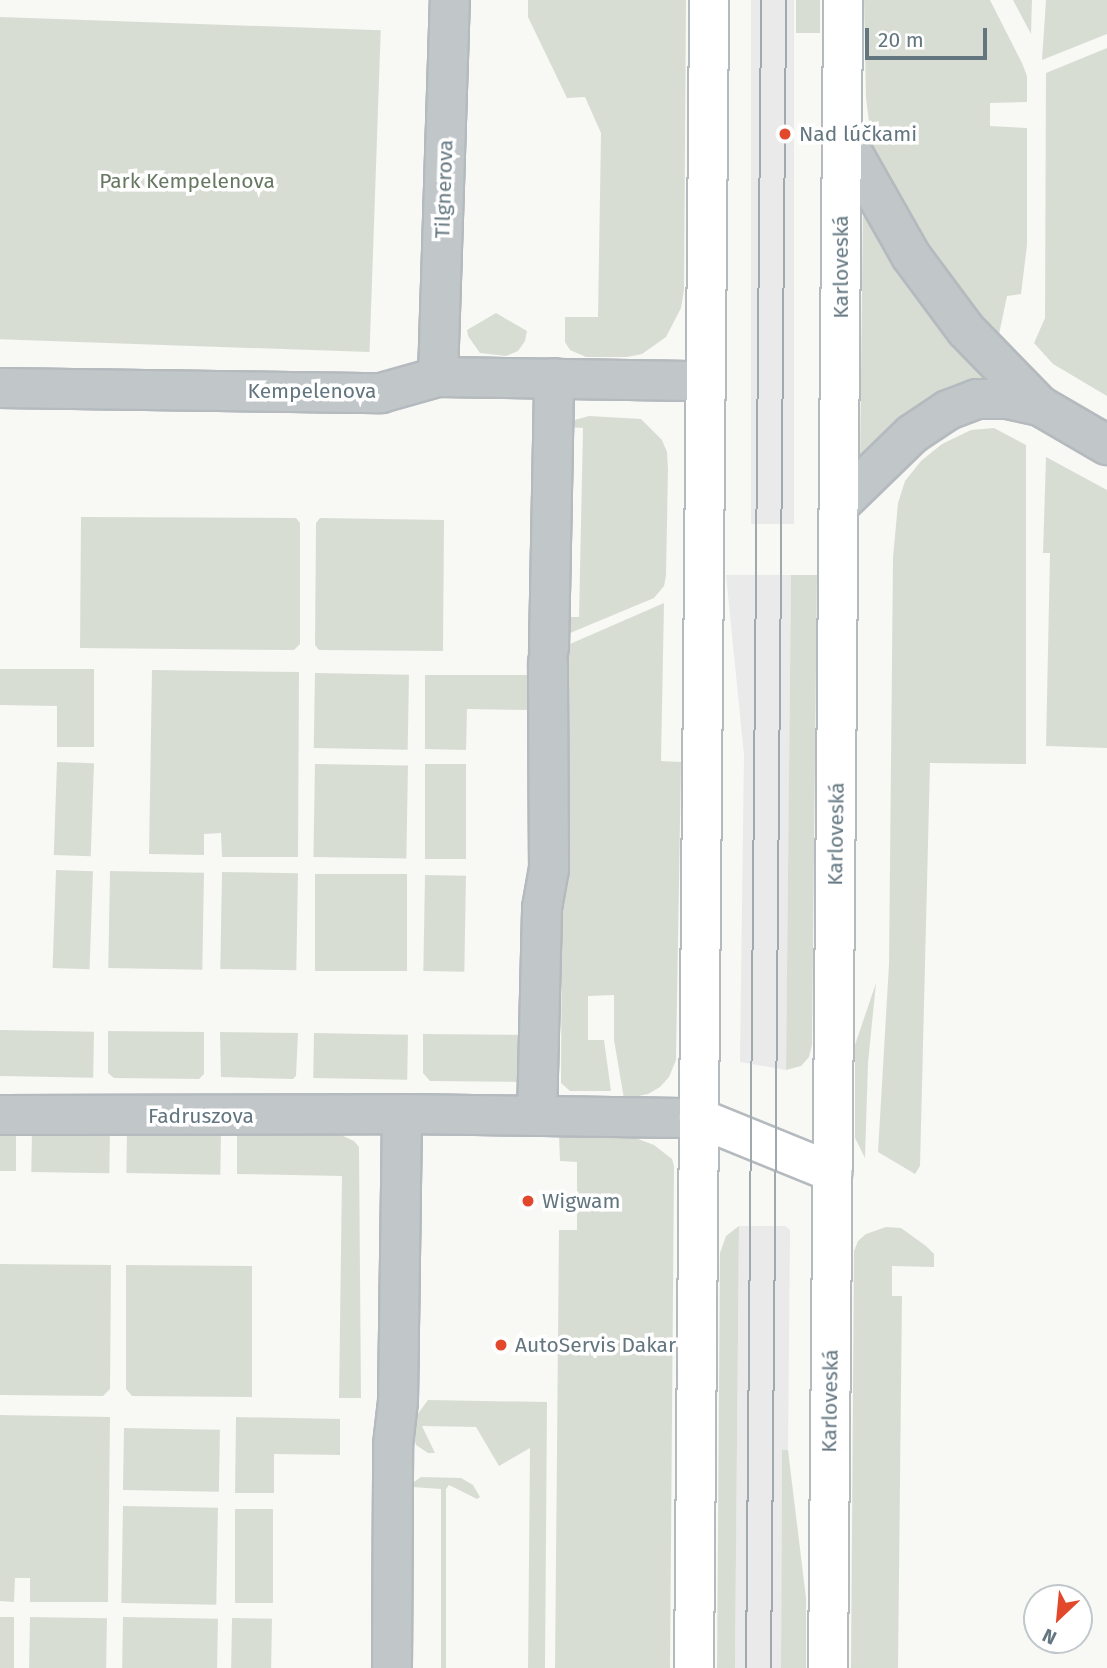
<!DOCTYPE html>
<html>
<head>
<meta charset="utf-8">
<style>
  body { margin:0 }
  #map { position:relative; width:1107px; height:1668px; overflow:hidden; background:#f8f8f5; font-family:"Fira Sans",sans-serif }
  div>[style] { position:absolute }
  .built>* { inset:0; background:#e9eae9; transform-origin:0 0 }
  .green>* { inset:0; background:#d8ddd4; transform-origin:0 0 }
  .roads { filter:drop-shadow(2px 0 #b4babe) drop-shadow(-2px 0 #b4babe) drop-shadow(0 2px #b4babe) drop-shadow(0 -2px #b4babe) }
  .street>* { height:38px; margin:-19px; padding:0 19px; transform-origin:19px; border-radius:19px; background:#c1c6c9 }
  .secondary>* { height:38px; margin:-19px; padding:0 19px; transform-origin:19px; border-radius:19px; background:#fff }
  .tram>* { height:2px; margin:-1px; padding:0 1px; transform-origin:1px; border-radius:1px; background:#a0a9ad }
  .dots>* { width:19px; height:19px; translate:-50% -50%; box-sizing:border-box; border:4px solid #fff; border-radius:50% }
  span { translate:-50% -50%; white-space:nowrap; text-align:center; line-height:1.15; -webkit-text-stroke:7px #fff; paint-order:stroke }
  .poi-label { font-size:21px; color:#637680 }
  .left { translate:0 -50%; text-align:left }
  .park-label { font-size:21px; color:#677862 }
  .street-label { font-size:21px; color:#637680 }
  .north { position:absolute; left:1023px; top:1584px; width:70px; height:70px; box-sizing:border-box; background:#fff; border:2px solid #c1c8cc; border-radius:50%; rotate:206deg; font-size:19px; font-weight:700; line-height:28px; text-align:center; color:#637680 }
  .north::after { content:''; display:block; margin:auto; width:24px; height:32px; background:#e2492c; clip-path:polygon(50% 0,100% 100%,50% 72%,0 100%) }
  .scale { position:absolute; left:865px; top:28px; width:122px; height:32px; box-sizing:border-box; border:4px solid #637680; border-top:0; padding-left:9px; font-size:21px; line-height:24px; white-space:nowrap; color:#637680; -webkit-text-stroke:5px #fff; paint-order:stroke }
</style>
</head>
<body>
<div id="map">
  <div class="built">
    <i style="left:751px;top:0;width:43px;height:524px"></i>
    <i style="clip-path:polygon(726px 575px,791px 575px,786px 1070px,740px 1062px,744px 755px)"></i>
    <i style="clip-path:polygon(739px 1226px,785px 1226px,790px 1230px,788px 1450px,782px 1450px,781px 1668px,735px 1668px)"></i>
  </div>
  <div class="green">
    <i style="clip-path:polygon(528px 0,686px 0,684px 290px,681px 308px,666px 337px,642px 354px,627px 357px,586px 357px,570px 350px,565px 342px,565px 317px,598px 317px,601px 133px,585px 97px,567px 98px,528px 17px)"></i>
    <i style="left:796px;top:0;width:24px;height:33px"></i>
    <i style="clip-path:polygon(864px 0,990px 0,1022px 63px,1027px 76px,1027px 102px,990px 103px,990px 126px,1027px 128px,1027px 245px,1021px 294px,1007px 296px,997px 344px,907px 221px,873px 155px,866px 98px)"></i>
    <i style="clip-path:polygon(1013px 0,1032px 0,1031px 34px)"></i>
    <i style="clip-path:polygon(1046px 0,1107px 0,1107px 34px,1042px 60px)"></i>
    <i style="left:0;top:17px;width:381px;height:322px;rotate:2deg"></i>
    <i style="clip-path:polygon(1107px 48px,1107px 396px,1053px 364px,1034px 343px,1045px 318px,1046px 73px)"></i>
    <i style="clip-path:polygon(863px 205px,1003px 382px,982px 381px,953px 385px,918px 406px,860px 460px)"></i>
    <i style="clip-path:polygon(496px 313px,527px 331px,525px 341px,518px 351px,506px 356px,480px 353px,468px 336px,467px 330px)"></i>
    <i style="clip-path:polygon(589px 416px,641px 419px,662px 440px,667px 452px,668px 469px,666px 576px,664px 586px,654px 598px,563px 636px,563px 617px,579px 617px,583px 428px,567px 427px,571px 421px)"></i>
    <i style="clip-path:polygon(994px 428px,1026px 445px,1026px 764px,930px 763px,920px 1166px,915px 1174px,878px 1152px,889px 964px,893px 558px,898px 503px,905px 481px,921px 461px,942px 444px,971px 430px)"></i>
    <i style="clip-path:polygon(1046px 457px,1107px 490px,1107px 748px,1046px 746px,1050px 553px,1043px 553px)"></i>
    <i style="clip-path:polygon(81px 517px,296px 518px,300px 523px,300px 644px,294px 650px,80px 648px)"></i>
    <i style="clip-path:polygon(320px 518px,444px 520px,443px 651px,319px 650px,315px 645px,316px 523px)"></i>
    <i style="clip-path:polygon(791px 575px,817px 575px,812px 1045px,809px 1057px,801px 1066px,786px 1070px)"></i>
    <i style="clip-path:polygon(664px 603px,661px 761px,681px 762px,676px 1060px,669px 1077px,660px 1087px,648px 1094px,624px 1099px,614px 1040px,614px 995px,588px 996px,588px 1040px,604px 1040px,611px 1091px,570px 1091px,561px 1083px,563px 647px)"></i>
    <i style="clip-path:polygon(0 669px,94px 669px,94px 747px,57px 747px,57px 706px,0 705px)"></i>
    <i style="clip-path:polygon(152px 670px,299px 672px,298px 857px,222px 857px,221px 833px,204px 834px,204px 855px,149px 854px)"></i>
    <i style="left:315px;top:673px;width:94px;height:75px;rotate:1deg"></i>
    <i style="clip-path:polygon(425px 675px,531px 675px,531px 710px,467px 709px,466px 750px,425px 749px)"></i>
    <i style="left:57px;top:762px;width:37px;height:93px;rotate:2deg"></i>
    <i style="left:315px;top:764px;width:93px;height:93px;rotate:1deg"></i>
    <i style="left:425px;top:764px;width:41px;height:95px"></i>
    <i style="left:56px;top:870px;width:37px;height:98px;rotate:2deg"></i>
    <i style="left:110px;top:871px;width:94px;height:97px;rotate:1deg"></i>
    <i style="left:222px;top:872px;width:76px;height:97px;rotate:1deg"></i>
    <i style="left:315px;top:874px;width:92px;height:97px"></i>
    <i style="left:425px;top:875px;width:41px;height:96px;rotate:1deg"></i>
    <i style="clip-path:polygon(876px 983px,868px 1063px,865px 1158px,855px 1138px,855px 1045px)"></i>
    <i style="left:0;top:1030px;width:94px;height:46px;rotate:1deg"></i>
    <i style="clip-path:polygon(108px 1031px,204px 1032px,204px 1074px,199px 1079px,114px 1078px,108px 1073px)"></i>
    <i style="clip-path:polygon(220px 1032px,298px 1033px,296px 1076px,293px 1079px,221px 1077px)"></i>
    <i style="left:314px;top:1033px;width:94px;height:45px;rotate:1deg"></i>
    <i style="clip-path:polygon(423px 1034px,528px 1035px,527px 1082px,430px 1081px,423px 1073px)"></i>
    <i style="left:32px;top:1131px;width:78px;height:41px;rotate:1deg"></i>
    <i style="left:0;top:1132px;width:16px;height:39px"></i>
    <i style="left:127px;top:1133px;width:94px;height:40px;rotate:1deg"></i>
    <i style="clip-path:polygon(237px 1134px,341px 1135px,354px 1141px,359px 1147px,361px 1398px,339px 1398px,342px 1176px,237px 1174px)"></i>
    <i style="clip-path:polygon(559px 1135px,630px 1136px,654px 1145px,672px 1159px,674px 1166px,670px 1668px,555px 1668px,559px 1230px,577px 1230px,577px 1162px,560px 1161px)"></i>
    <i style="clip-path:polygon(739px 1226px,735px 1668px,717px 1668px,720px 1253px,726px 1236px)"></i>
    <i style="clip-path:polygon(886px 1227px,901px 1228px,926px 1246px,934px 1254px,934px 1267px,892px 1266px,892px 1296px,902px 1296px,898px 1668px,851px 1668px,854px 1251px,858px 1241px,866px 1234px)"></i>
    <i style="clip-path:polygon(0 1264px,111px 1265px,110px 1389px,103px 1396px,0 1395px)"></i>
    <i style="clip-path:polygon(126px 1265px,252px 1266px,252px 1397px,132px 1396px,126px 1389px)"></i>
    <i style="clip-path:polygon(428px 1400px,547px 1402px,545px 1668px,528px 1668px,530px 1448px,499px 1466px,476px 1427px,422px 1426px,435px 1453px,428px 1453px,416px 1445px,411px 1423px)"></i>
    <i style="clip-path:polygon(0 1415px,110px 1417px,108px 1602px,30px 1602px,30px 1578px,15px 1578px,14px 1602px,0 1601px)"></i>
    <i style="clip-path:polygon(236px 1417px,340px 1419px,340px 1455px,274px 1454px,274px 1493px,235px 1493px)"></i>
    <i style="left:124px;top:1428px;width:96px;height:62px;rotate:1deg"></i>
    <i style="clip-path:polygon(782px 1450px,788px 1450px,806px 1598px,806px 1668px,781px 1668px)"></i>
    <i style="clip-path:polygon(421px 1477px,461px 1478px,473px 1485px,480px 1497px,477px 1499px,449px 1485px,446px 1489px,446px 1668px,441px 1668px,441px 1489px,412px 1487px,411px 1484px)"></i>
    <i style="left:123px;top:1506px;width:95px;height:97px;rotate:1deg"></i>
    <i style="left:235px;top:1509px;width:38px;height:94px"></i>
    <i style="left:0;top:1617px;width:14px;height:51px"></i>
    <i style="left:30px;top:1617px;width:77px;height:51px;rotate:1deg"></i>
    <i style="left:123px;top:1617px;width:95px;height:51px;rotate:1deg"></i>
    <i style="left:232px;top:1618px;width:40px;height:50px;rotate:1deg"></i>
  </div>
  <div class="roads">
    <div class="street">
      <i style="left:842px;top:134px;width:140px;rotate:60.5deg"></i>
      <i style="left:911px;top:256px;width:92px;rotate:53.4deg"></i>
      <i style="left:966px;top:330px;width:106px;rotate:45.8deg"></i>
      <i style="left:1040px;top:406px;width:78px;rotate:30.2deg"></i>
      <i style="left:438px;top:377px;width:377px;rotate:-88.2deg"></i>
      <i style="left:0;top:388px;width:381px;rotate:0.8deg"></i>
      <i style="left:381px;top:393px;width:59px;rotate:-15.7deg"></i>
      <i style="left:438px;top:377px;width:267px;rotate:0.9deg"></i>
      <i style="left:839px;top:505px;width:102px;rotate:-44.2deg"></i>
      <i style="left:912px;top:434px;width:43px;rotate:-33.7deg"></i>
      <i style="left:948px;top:410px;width:31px;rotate:-21deg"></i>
      <i style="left:977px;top:399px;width:30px"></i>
      <i style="left:1007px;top:399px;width:34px;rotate:12deg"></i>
      <i style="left:549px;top:648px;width:270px;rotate:-88.9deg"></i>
      <i style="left:0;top:1115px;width:402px;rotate:-0.1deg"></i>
      <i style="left:402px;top:1114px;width:297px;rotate:0.8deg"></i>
      <i style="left:537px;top:1116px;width:208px;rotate:-88.6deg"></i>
      <i style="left:542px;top:908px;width:39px;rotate:-80deg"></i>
      <i style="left:549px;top:870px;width:208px;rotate:-90.3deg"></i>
      <i style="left:392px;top:1668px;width:223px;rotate:-89.7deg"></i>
      <i style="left:393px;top:1445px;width:44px;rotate:-83.5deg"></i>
      <i style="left:398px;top:1401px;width:287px;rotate:-89.2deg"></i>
    </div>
    <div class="secondary">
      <i style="left:699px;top:1118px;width:144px;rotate:22.1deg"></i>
      <i style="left:694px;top:1668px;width:1668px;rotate:-89.48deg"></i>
      <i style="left:828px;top:1668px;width:1668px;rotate:-89.48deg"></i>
    </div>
  </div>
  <div class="tram">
    <i style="left:746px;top:1668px;width:1668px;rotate:-89.48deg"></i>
    <i style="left:771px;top:1668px;width:1668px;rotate:-89.48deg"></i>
  </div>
  <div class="dots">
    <i style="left:785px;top:134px;background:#e2492c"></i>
    <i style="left:528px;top:1201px;background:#e2492c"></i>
    <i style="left:501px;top:1345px;background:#e2492c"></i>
  </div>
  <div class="poi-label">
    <span class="left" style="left:799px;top:134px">Nad lúčkami</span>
    <span class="left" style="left:542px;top:1201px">Wigwam</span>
    <span class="left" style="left:515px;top:1345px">AutoServis Dakar</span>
  </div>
  <div class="park-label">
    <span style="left:187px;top:181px">Park Kempelenova</span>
  </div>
  <div class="street-label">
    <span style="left:444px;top:189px;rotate:-88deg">Tilgnerova</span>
    <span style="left:841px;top:267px;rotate:-90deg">Karloveská</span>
    <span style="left:312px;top:391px">Kempelenova</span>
    <span style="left:836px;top:834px;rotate:-89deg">Karloveská</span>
    <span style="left:201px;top:1116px">Fadruszova</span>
    <span style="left:830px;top:1401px;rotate:-89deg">Karloveská</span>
  </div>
  <div class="north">N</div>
  <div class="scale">20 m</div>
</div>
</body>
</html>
